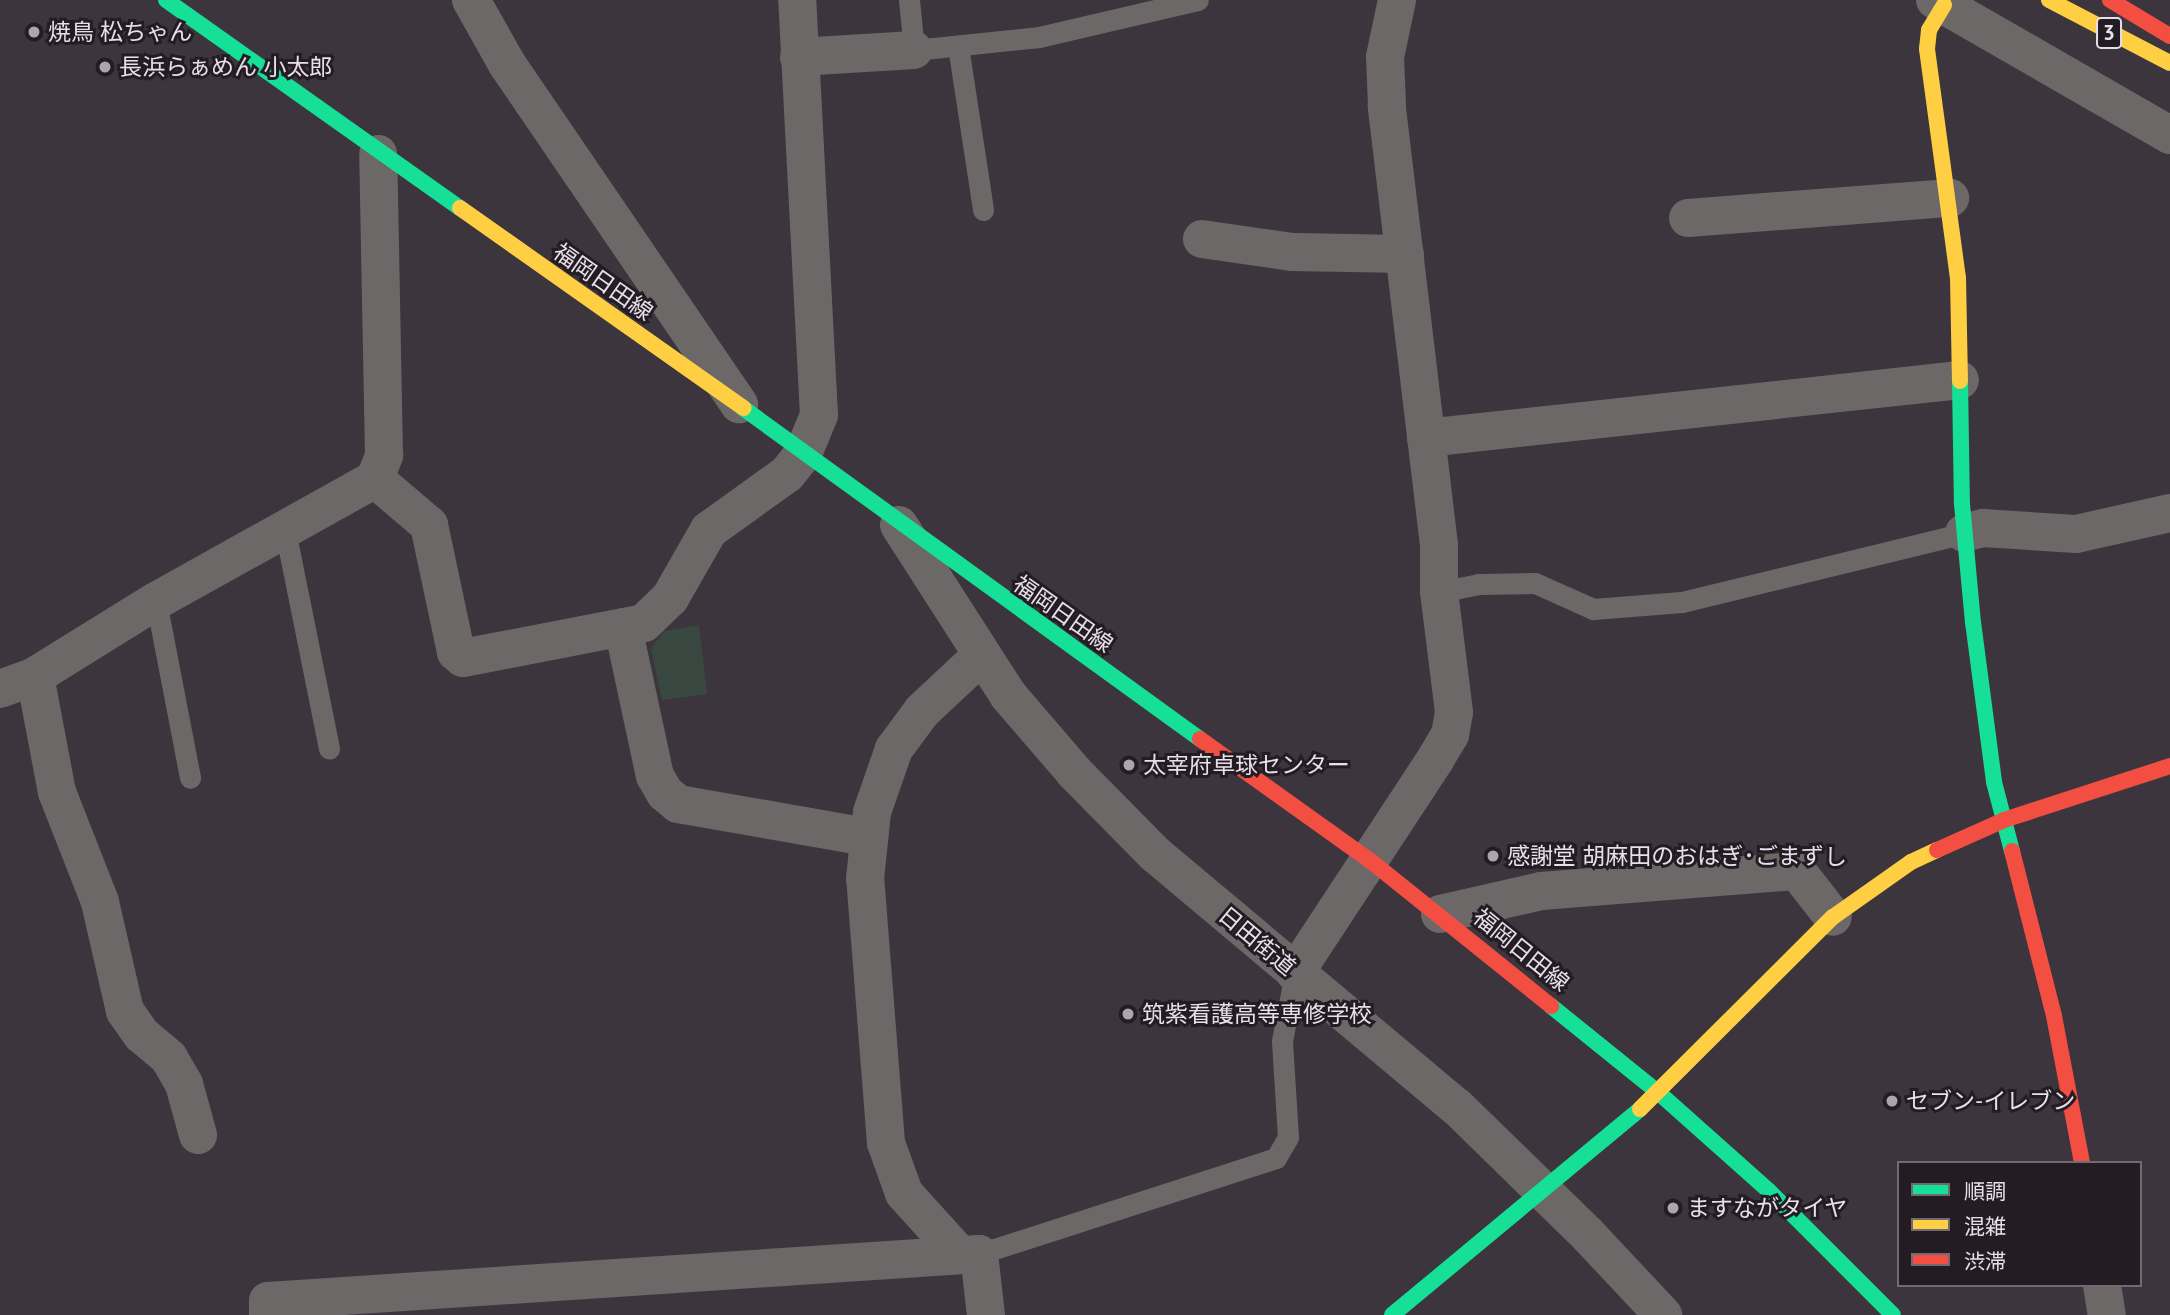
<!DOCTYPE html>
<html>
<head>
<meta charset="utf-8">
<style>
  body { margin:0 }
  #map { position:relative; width:2170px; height:1315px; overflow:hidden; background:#3d353e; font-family:"PT Sans","Noto Sans JP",sans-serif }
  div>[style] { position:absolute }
  .green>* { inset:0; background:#384841 }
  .lane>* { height:21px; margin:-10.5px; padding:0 10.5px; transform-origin:10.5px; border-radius:10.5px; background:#6d6868 }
  .street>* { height:38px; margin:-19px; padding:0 19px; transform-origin:19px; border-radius:19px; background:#6d6868 }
  .fast>* { height:16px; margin:-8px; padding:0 8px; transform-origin:8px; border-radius:8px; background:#16e098 }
  .slow>* { height:16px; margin:-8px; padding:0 8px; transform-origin:8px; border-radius:8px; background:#ffcf43 }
  .jam>* { height:16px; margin:-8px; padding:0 8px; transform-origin:8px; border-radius:8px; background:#f24e42 }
  .dots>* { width:19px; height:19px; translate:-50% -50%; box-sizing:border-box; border:4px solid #231c23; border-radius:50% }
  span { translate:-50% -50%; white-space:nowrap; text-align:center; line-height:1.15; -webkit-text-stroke:6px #231c23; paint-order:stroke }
  .shield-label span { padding:2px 5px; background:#231c23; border:2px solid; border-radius:5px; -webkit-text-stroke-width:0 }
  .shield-label { font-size:21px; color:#e9dfea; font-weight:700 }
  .poi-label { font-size:23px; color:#e9dfea }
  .left { translate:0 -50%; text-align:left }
  .street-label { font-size:23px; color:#e9dfea }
  .legend { position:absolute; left:1897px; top:1161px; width:245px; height:126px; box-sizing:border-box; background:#231c23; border:2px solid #726a73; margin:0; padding:9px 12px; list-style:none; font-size:21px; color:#e9dfea }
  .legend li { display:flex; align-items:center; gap:14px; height:35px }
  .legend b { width:35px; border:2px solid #726a73 }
</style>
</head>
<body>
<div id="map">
  <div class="green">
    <i style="clip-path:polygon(699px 625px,707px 694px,662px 700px,651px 649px,664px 631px)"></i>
  </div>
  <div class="lane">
    <i style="left:909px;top:0;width:50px;rotate:84.3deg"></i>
    <i style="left:914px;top:50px;width:126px;rotate:-5.9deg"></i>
    <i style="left:1039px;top:37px;width:163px;rotate:-13.1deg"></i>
    <i style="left:958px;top:46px;width:166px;rotate:81.3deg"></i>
    <i style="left:285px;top:530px;width:223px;rotate:78.6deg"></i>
    <i style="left:1439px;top:592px;width:41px;rotate:-11.3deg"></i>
    <i style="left:1479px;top:584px;width:56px;rotate:-1deg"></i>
    <i style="left:1535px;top:583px;width:64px;rotate:24.1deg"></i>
    <i style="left:1593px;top:609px;width:89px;rotate:-4.5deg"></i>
    <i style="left:1682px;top:602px;width:290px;rotate:-13.7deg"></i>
    <i style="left:156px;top:601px;width:180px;rotate:79.1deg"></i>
    <i style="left:979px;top:1254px;width:312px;rotate:-17.9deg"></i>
    <i style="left:1276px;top:1158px;width:24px;rotate:-60deg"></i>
    <i style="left:1288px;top:1137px;width:96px;rotate:-93.6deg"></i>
    <i style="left:1282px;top:1041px;width:69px;rotate:-79.2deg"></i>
  </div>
  <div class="street">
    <i style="left:471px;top:0;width:73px;rotate:60.6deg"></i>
    <i style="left:507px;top:64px;width:412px;rotate:55.7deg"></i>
    <i style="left:1935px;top:0;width:271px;rotate:29.9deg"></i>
    <i style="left:799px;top:57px;width:115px;rotate:-3.5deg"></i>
    <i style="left:1688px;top:218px;width:263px;rotate:-4.4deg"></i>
    <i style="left:1202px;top:239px;width:91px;rotate:8.2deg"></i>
    <i style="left:1292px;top:252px;width:113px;rotate:1deg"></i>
    <i style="left:1426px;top:438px;width:537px;rotate:-6.2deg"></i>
    <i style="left:375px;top:479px;width:71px;rotate:40.4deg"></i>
    <i style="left:429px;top:525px;width:130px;rotate:78deg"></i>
    <i style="left:456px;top:652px;width:9px;rotate:41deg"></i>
    <i style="left:463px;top:658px;width:184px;rotate:-10.9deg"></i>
    <i style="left:644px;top:623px;width:36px;rotate:-44deg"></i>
    <i style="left:670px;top:598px;width:78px;rotate:-60.2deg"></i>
    <i style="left:709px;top:530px;width:96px;rotate:-35.7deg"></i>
    <i style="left:787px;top:474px;width:26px;rotate:-51deg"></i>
    <i style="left:803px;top:454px;width:42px;rotate:-67.7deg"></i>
    <i style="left:819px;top:415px;width:416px;rotate:-93deg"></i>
    <i style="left:899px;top:525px;width:202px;rotate:57.3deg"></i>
    <i style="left:1008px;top:695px;width:103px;rotate:49.3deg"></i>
    <i style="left:1075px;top:773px;width:114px;rotate:45.4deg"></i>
    <i style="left:1155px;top:854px;width:394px;rotate:40deg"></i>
    <i style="left:1457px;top:1107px;width:183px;rotate:44.3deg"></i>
    <i style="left:1588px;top:1235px;width:110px;rotate:46.8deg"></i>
    <i style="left:1964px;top:533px;width:20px;rotate:-15deg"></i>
    <i style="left:1983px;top:528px;width:93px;rotate:3.7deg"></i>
    <i style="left:2076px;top:534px;width:96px;rotate:-12.6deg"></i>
    <i style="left:623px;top:627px;width:152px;rotate:77.9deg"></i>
    <i style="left:655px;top:776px;width:20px;rotate:60deg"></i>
    <i style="left:665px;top:793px;width:17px;rotate:40deg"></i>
    <i style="left:678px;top:804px;width:193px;rotate:9.9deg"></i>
    <i style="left:35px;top:676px;width:118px;rotate:79.3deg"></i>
    <i style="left:57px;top:792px;width:118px;rotate:68.6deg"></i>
    <i style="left:100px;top:902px;width:112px;rotate:77.1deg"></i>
    <i style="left:125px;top:1011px;width:29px;rotate:55deg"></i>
    <i style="left:142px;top:1035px;width:35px;rotate:40deg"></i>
    <i style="left:169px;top:1058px;width:30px;rotate:60deg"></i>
    <i style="left:184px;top:1084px;width:53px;rotate:74.6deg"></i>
    <i style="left:0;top:689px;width:37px;rotate:-20deg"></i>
    <i style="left:35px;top:676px;width:142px;rotate:-31.8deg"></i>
    <i style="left:156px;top:601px;width:251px;rotate:-29.1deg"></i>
    <i style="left:375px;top:479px;width:26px;rotate:-69deg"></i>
    <i style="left:384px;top:455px;width:301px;rotate:-91.1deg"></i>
    <i style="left:1440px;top:914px;width:104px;rotate:-12.8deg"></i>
    <i style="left:1541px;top:891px;width:257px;rotate:-4.5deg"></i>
    <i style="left:1797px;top:871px;width:58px;rotate:52deg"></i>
    <i style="left:1295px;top:973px;width:257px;rotate:-56.7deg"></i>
    <i style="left:1436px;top:758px;width:27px;rotate:-59deg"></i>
    <i style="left:1450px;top:735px;width:23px;rotate:-80deg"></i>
    <i style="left:1454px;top:712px;width:121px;rotate:-97.1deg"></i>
    <i style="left:1439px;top:592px;width:47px;rotate:-90deg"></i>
    <i style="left:1439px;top:545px;width:442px;rotate:-96.8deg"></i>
    <i style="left:1387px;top:106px;width:49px;rotate:-92.3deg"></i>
    <i style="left:1385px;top:57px;width:58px;rotate:-78.1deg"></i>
    <i style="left:960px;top:1255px;width:84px;rotate:-132.1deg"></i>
    <i style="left:904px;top:1193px;width:53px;rotate:-109.8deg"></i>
    <i style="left:886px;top:1143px;width:265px;rotate:-94.5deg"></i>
    <i style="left:865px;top:879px;width:67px;rotate:-84deg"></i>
    <i style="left:872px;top:812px;width:67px;rotate:-70.8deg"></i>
    <i style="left:894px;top:749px;width:47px;rotate:-53.6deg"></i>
    <i style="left:922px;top:711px;width:81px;rotate:-43deg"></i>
    <i style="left:2102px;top:1285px;width:30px;rotate:81deg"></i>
    <i style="left:268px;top:1315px;width:14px;rotate:-90deg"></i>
    <i style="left:268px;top:1301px;width:713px;rotate:-3.78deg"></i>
    <i style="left:979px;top:1254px;width:61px;rotate:83.5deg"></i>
  </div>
  <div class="fast">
    <i style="left:166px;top:0;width:360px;rotate:35.3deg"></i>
    <i style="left:1960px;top:381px;width:123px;rotate:89.1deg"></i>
    <i style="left:1962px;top:504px;width:119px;rotate:84.7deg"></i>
    <i style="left:1973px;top:622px;width:161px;rotate:82.5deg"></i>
    <i style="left:1994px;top:782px;width:71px;rotate:75.4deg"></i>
    <i style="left:743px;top:408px;width:564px;rotate:35.92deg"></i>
    <i style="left:1551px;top:1006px;width:139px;rotate:38.9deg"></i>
    <i style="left:1659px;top:1093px;width:147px;rotate:41.7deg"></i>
    <i style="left:1769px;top:1191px;width:175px;rotate:45deg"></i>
    <i style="left:1392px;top:1315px;width:322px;rotate:-39.7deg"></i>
  </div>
  <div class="slow">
    <i style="left:2049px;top:0;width:136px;rotate:27.5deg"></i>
    <i style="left:1944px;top:5px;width:29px;rotate:121deg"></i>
    <i style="left:1929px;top:30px;width:19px;rotate:96deg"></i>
    <i style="left:1927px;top:49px;width:231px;rotate:82.3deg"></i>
    <i style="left:1958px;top:278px;width:103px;rotate:88.9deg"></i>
    <i style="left:460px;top:208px;width:347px;rotate:35.2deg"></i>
    <i style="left:1640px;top:1109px;width:272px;rotate:-44.9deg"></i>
    <i style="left:1833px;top:917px;width:95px;rotate:-35.2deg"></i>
    <i style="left:1911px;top:862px;width:29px;rotate:-25deg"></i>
  </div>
  <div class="jam">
    <i style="left:2110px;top:0;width:70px;rotate:31deg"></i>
    <i style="left:1200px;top:739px;width:211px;rotate:35.6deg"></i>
    <i style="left:1372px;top:862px;width:230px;rotate:38.8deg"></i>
    <i style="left:1937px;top:850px;width:73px;rotate:-24.1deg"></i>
    <i style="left:2004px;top:820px;width:175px;rotate:-18deg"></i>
    <i style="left:2012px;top:851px;width:170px;rotate:75.7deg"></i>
    <i style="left:2054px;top:1016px;width:150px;rotate:79.2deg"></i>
  </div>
  <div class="dots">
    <i style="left:34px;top:32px;background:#ada4ae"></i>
    <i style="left:105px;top:67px;background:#ada4ae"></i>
    <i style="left:1129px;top:765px;background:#ada4ae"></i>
    <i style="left:1493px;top:856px;background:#ada4ae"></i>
    <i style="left:1128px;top:1014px;background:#ada4ae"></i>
    <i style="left:1892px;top:1101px;background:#ada4ae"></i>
    <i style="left:1673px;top:1208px;background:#ada4ae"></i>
  </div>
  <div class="shield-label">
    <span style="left:2109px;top:33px">3</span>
  </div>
  <div class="poi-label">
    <span class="left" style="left:48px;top:32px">焼鳥 松ちゃん</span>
    <span class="left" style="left:119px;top:67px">長浜らぁめん 小太郎</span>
    <span class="left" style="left:1143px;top:765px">太宰府卓球センター</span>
    <span class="left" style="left:1507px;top:856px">感謝堂 胡麻田のおはぎ･ごまずし</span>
    <span class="left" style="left:1142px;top:1014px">筑紫看護高等専修学校</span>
    <span class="left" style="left:1906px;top:1101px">セブン-イレブン</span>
    <span class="left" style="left:1687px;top:1208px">ますながタイヤ</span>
  </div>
  <div class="street-label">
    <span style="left:603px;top:282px;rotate:35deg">福岡日田線</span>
    <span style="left:1063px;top:614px;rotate:35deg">福岡日田線</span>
    <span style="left:1257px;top:941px;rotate:40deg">日田街道</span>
    <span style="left:1521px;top:950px;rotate:39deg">福岡日田線</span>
  </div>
  <ul class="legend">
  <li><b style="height:9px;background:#16e098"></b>順調</li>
  <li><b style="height:9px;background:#ffcf43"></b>混雑</li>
  <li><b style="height:9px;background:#f24e42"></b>渋滞</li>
  </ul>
</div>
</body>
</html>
